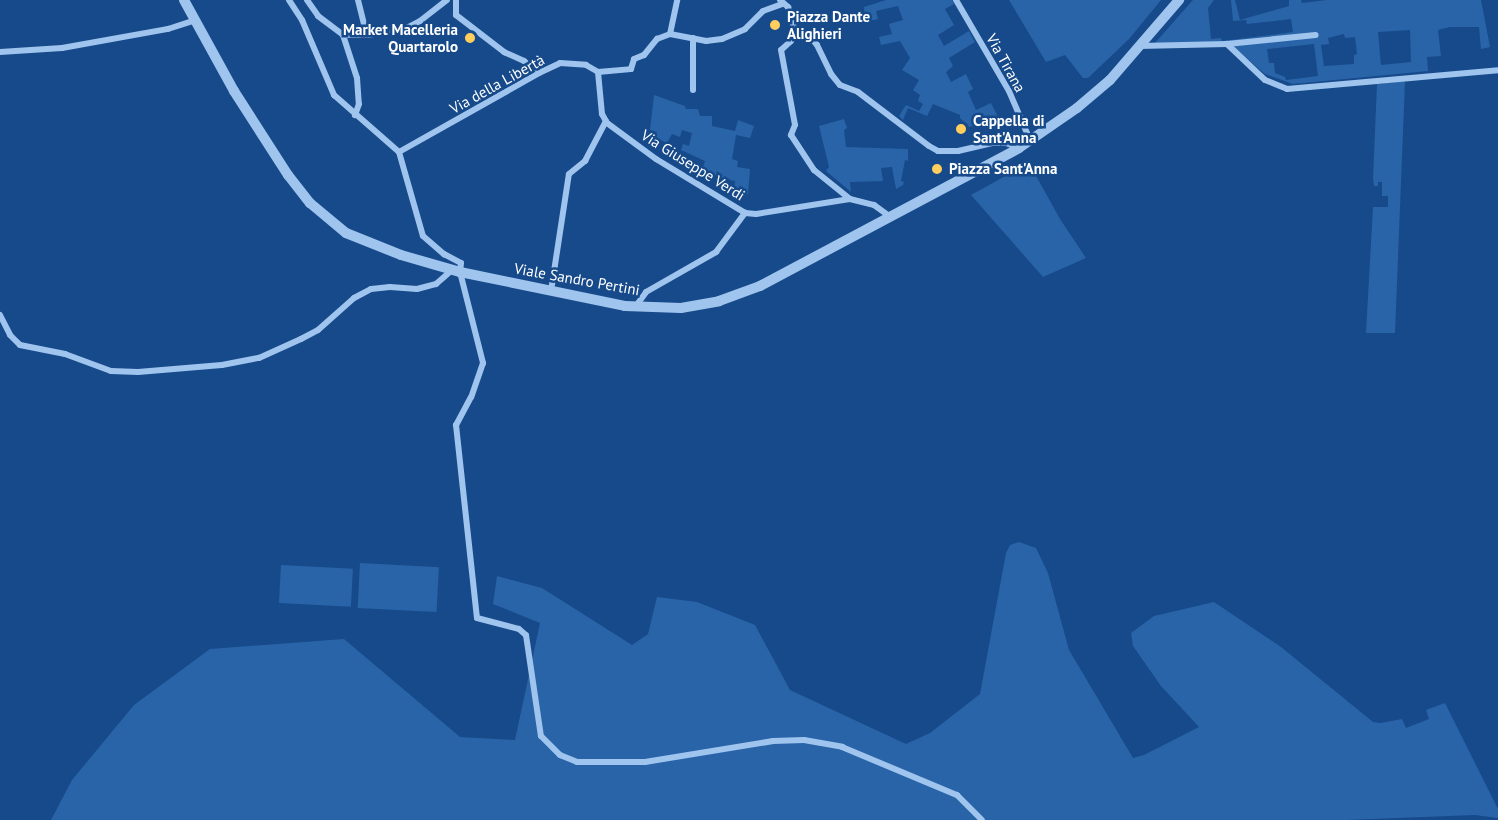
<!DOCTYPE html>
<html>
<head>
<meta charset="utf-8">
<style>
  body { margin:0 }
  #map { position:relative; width:1498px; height:820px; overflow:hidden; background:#174a8a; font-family:"PT Sans",sans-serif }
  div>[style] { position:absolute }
  .green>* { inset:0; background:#2964a8; transform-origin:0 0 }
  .minor>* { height:6px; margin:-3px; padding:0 3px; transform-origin:3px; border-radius:3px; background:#9fc4ee }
  .tertiary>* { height:10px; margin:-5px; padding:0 5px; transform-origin:5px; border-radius:5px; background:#9fc4ee }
  .dots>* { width:16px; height:16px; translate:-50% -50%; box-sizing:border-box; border:3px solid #174a8a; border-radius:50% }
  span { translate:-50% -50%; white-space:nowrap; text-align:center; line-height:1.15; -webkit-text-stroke:5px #174a8a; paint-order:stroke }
  .poi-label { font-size:15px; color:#fff; font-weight:700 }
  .left { translate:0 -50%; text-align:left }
  .right { translate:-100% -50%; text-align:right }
  .street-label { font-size:15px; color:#fff }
</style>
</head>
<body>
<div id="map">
  <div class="green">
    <i style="clip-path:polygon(886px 0,952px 0,954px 4px,945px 9px,954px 25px,938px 35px,944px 46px,969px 31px,975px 42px,949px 58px,953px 66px,946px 72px,951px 82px,966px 74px,973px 89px,968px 92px,976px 110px,991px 103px,999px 119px,978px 120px,979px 125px,969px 127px,960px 118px,960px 115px,933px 104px,927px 116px,908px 108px,903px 120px,899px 116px,906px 105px,919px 111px,923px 104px,918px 101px,920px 95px,913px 90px,919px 80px,902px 70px,910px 58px,900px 41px,881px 45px,879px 37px,892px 34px,889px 24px,903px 20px,898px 6px,876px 11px,878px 19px,865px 22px,864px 7px)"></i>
    <i style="clip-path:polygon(1009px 0,1161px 0,1129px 39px,1088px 78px,1083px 78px,1065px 55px,1046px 62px)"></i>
    <i style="clip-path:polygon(evenodd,1193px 0,1214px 0,1208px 8px,1211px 39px,1221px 38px,1222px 41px,1293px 32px,1291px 19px,1247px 24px,1246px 20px,1233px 21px,1231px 0,1235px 0,1240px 20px,1289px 6px,1289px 0,1301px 0,1302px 3px,1327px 0,1481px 0,1490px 47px,1481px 49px,1479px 27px,1450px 27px,1438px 30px,1441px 56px,1427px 57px,1428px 71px,1293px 84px,1265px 74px,1228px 42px,1155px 43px,1193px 0,1410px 30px,1411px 62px,1381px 65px,1378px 32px,1410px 30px,1193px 0,1344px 34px,1345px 38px,1355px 37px,1357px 54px,1354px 55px,1354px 64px,1324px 66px,1321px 45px,1329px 44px,1328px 38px,1344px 34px,1193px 0,1314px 44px,1318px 76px,1286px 80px,1285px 77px,1275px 73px,1274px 63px,1269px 63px,1267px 49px,1314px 44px)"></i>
    <i style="clip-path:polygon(1405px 81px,1395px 333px,1366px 333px,1373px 207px,1388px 207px,1388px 196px,1382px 196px,1382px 182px,1378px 182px,1378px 186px,1374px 186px,1373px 178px,1377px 84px)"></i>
    <i style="clip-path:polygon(654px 95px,685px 106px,686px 109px,698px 109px,700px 116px,712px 116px,712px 126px,735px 131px,738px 120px,754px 126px,750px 138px,736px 135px,732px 159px,738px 161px,737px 167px,750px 169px,748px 194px,734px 192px,735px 181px,719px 178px,703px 167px,705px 161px,681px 150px,683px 144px,689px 146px,692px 133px,682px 130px,680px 137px,672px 134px,667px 143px,654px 137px,657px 132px,650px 130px)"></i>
    <i style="clip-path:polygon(844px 119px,847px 128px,844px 130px,846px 147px,908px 149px,908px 161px,905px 160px,901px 181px,904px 182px,903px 185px,896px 189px,892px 167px,881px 168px,883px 181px,850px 182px,851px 192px,826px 171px,829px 167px,819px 126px)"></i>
    <i style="clip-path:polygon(1029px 163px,1060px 219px,1086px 258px,1043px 277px,971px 195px)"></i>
    <i style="clip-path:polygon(1019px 542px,1036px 548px,1048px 573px,1069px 650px,1133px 758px,1144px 755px,1199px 727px,1161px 686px,1133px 646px,1131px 633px,1154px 616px,1214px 602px,1281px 647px,1373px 722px,1381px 723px,1402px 719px,1406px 728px,1429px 719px,1426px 710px,1445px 703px,1498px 809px,1498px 818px,1475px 815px,1346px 820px,51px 820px,72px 780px,134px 705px,210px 649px,344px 639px,460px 737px,515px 740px,540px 623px,493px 604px,497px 576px,542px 588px,632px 645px,648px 634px,657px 597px,697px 602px,755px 625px,790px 690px,906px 744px,930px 733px,980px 694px,1006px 553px,1010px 545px)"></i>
    <i style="left:360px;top:563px;width:79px;height:45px;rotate:3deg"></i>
    <i style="left:281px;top:565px;width:72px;height:38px;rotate:3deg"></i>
  </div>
  <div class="minor">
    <i style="left:289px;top:0;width:24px;rotate:57deg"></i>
    <i style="left:302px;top:20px;width:82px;rotate:66.9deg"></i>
    <i style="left:334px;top:95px;width:86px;rotate:41.2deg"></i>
    <i style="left:399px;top:152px;width:87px;rotate:74.1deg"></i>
    <i style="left:423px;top:236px;width:28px;rotate:41deg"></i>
    <i style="left:444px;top:254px;width:19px;rotate:28deg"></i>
    <i style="left:461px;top:263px;width:9px;rotate:96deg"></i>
    <i style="left:460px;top:272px;width:94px;rotate:75.8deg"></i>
    <i style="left:483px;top:363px;width:36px;rotate:109deg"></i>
    <i style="left:471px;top:397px;width:32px;rotate:118deg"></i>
    <i style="left:456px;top:425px;width:194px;rotate:83.8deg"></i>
    <i style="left:477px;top:618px;width:43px;rotate:14.7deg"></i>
    <i style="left:519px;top:629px;width:9px;rotate:41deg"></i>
    <i style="left:526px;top:635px;width:102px;rotate:81.6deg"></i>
    <i style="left:541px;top:736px;width:27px;rotate:45deg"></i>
    <i style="left:560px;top:755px;width:18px;rotate:22deg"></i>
    <i style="left:577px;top:762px;width:68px"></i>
    <i style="left:645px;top:762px;width:130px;rotate:-9.3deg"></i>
    <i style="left:773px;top:741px;width:31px;rotate:-2deg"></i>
    <i style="left:804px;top:740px;width:39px;rotate:10deg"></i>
    <i style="left:842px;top:747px;width:125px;rotate:22.7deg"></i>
    <i style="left:957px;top:795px;width:35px;rotate:45deg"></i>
    <i style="left:307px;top:0;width:19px;rotate:55deg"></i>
    <i style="left:318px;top:16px;width:31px;rotate:37deg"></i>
    <i style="left:343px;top:35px;width:45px;rotate:72deg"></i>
    <i style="left:357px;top:78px;width:26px;rotate:86deg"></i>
    <i style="left:359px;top:104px;width:12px;rotate:110deg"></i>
    <i style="left:358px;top:0;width:36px;rotate:76deg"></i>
    <i style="left:456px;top:0;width:15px;rotate:90deg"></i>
    <i style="left:456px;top:15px;width:61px;rotate:37.6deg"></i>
    <i style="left:504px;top:52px;width:22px;rotate:24deg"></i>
    <i style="left:524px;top:61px;width:19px;rotate:39deg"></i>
    <i style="left:780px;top:0;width:11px;rotate:41deg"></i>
    <i style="left:788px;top:7px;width:26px;rotate:74deg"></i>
    <i style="left:795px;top:32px;width:17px;rotate:21deg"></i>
    <i style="left:811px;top:38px;width:9px;rotate:49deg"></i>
    <i style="left:817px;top:45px;width:32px;rotate:64deg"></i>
    <i style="left:831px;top:74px;width:14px;rotate:51deg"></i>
    <i style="left:840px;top:85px;width:19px;rotate:21deg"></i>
    <i style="left:858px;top:92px;width:89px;rotate:37.3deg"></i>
    <i style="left:929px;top:146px;width:10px;rotate:29deg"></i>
    <i style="left:938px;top:151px;width:20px"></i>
    <i style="left:958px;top:151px;width:35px;rotate:-13deg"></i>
    <i style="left:992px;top:143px;width:14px"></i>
    <i style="left:1006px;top:143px;width:14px;rotate:21deg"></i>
    <i style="left:956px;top:0;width:105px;rotate:59.8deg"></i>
    <i style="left:1009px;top:91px;width:53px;rotate:66.8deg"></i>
    <i style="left:795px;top:32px;width:10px;rotate:114deg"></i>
    <i style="left:791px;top:41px;width:13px;rotate:138deg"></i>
    <i style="left:781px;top:50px;width:76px;rotate:79.4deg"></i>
    <i style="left:795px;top:125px;width:11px;rotate:112deg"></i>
    <i style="left:791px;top:135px;width:42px;rotate:56.7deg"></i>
    <i style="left:814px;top:170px;width:46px;rotate:38.9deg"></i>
    <i style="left:670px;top:34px;width:35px;rotate:-78deg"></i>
    <i style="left:343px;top:35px;width:24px"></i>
    <i style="left:367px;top:35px;width:36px;rotate:-8deg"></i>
    <i style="left:403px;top:30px;width:19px;rotate:-28deg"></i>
    <i style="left:420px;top:21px;width:34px;rotate:-38deg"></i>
    <i style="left:693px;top:38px;width:52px;rotate:90deg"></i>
    <i style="left:1227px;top:44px;width:89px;rotate:-5.8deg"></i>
    <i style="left:1139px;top:46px;width:88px;rotate:-1.3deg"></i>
    <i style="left:1227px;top:44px;width:52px;rotate:43.5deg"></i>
    <i style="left:1265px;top:80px;width:24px;rotate:22deg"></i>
    <i style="left:1287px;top:89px;width:212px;rotate:-5.1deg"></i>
    <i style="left:0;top:52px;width:62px;rotate:-3.7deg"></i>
    <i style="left:62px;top:48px;width:108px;rotate:-10.2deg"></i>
    <i style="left:168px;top:29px;width:28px;rotate:-18deg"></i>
    <i style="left:598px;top:72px;width:42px;rotate:84.6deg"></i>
    <i style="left:602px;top:114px;width:10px;rotate:61deg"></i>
    <i style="left:607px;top:123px;width:61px;rotate:36.3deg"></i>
    <i style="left:656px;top:159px;width:104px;rotate:31.2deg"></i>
    <i style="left:745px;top:213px;width:11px;rotate:5deg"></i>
    <i style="left:756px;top:214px;width:95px;rotate:-9.1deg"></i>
    <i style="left:850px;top:199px;width:25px;rotate:14deg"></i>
    <i style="left:874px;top:205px;width:19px;rotate:36deg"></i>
    <i style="left:399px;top:152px;width:161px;rotate:-29.4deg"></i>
    <i style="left:539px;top:73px;width:23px;rotate:-25deg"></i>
    <i style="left:560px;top:63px;width:26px;rotate:4deg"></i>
    <i style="left:586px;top:65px;width:14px;rotate:30deg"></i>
    <i style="left:598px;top:72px;width:33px;rotate:-5deg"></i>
    <i style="left:631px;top:69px;width:10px;rotate:-73deg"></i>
    <i style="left:634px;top:59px;width:11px;rotate:-22deg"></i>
    <i style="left:644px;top:55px;width:21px;rotate:-51deg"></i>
    <i style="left:657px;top:39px;width:14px;rotate:-21deg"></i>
    <i style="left:670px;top:34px;width:37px;rotate:11deg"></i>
    <i style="left:706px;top:41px;width:16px;rotate:-7deg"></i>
    <i style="left:722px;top:39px;width:25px;rotate:-23deg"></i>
    <i style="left:745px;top:29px;width:25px;rotate:-45deg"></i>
    <i style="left:763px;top:11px;width:20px;rotate:-20deg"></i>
    <i style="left:551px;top:291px;width:118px;rotate:-81.3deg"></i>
    <i style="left:569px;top:174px;width:21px;rotate:-39deg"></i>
    <i style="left:585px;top:161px;width:45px;rotate:-62.3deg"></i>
    <i style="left:636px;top:306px;width:17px;rotate:-54deg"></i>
    <i style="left:646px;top:292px;width:81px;rotate:-29.7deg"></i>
    <i style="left:716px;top:252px;width:49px;rotate:-53.4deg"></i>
    <i style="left:0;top:315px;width:22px;rotate:63deg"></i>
    <i style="left:10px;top:335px;width:14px;rotate:45deg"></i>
    <i style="left:20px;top:345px;width:46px;rotate:11.3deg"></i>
    <i style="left:65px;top:354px;width:49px;rotate:20.3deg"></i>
    <i style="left:111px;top:371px;width:27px;rotate:2deg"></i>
    <i style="left:138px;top:372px;width:84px;rotate:-4.8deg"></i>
    <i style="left:222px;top:365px;width:38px;rotate:-11deg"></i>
    <i style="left:259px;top:358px;width:46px;rotate:-24.3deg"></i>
    <i style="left:301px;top:339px;width:19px;rotate:-28deg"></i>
    <i style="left:318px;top:330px;width:48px;rotate:-41.6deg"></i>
    <i style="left:354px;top:298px;width:19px;rotate:-28deg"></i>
    <i style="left:371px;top:289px;width:19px;rotate:-6deg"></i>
    <i style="left:390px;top:287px;width:27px;rotate:4deg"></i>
    <i style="left:417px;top:289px;width:20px;rotate:-15deg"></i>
    <i style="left:436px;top:284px;width:21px;rotate:-41deg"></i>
  </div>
  <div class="tertiary">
    <i style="left:184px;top:0;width:104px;rotate:61.2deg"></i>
    <i style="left:234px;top:91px;width:100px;rotate:57.3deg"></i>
    <i style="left:288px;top:175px;width:36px;rotate:52deg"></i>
    <i style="left:310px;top:203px;width:47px;rotate:39.8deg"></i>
    <i style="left:346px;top:233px;width:59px;rotate:21.8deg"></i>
    <i style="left:401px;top:255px;width:61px;rotate:16.1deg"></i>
    <i style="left:460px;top:272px;width:168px;rotate:11.6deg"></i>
    <i style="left:625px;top:306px;width:56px;rotate:2deg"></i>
    <i style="left:681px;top:308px;width:39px;rotate:-10deg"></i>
    <i style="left:719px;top:301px;width:44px;rotate:-20.1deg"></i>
    <i style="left:760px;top:286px;width:293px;rotate:-28deg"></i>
    <i style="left:1019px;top:148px;width:70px;rotate:-34.6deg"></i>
    <i style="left:1077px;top:108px;width:43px;rotate:-40.3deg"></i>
    <i style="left:1110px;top:80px;width:106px;rotate:-49.2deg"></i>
  </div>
  <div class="dots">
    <i style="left:775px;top:25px;background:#ffce5d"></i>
    <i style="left:470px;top:38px;background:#ffce5d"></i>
    <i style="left:961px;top:129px;background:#ffce5d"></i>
    <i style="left:937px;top:169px;background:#ffce5d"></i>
  </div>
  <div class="poi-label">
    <span class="left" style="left:787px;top:25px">Piazza Dante<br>Alighieri</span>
    <span class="right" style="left:458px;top:38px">Market Macelleria<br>Quartarolo</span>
    <span class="left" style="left:973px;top:129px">Cappella di<br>Sant'Anna</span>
    <span class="left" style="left:949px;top:169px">Piazza Sant'Anna</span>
  </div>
  <div class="street-label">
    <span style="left:1006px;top:63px;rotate:61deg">Via Tirana</span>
    <span style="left:497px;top:84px;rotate:-29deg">Via della Libertà</span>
    <span style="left:693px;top:165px;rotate:32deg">Via Giuseppe Verdi</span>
    <span style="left:577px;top:279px;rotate:10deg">Viale Sandro Pertini</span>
  </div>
</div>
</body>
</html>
